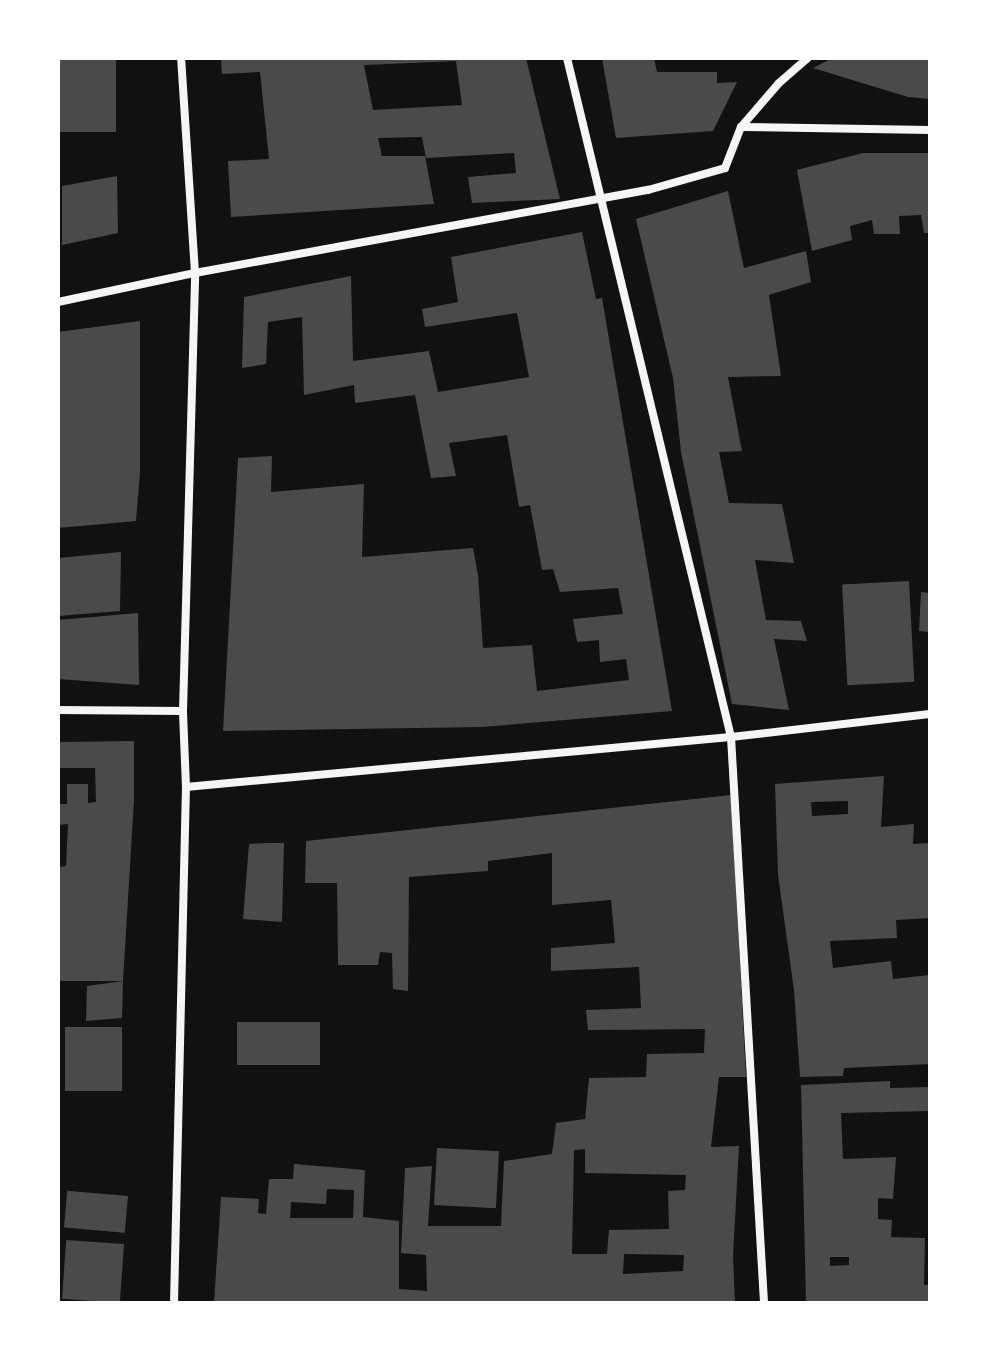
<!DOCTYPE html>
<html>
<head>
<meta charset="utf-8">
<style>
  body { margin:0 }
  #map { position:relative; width:988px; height:1361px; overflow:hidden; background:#111; font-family:Arial,sans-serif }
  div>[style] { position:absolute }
  .building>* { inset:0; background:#4a4a4a; transform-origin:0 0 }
  .minor>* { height:8px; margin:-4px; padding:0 4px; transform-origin:4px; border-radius:4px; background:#f5f5f5 }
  span { translate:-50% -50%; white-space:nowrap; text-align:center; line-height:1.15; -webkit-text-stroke:6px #fff; paint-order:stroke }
  .frame { position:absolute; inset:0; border:60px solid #fff; pointer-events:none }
</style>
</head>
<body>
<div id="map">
  <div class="building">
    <i style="left:58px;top:58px;width:58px;height:74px"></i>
    <i style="clip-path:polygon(evenodd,221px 58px,526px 58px,560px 199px,472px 203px,468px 177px,516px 173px,514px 153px,426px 158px,422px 137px,378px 138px,382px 156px,425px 156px,434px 204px,231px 217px,228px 161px,269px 159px,260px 72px,222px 74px,221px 58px,456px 61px,462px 105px,373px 110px,364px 65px,456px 61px)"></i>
    <i style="clip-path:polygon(602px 58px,654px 58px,657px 72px,717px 72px,717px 83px,737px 82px,713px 131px,616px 138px)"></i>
    <i style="clip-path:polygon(833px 58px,930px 58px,930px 99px,908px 97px,813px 68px)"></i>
    <i style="clip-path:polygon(863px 153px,930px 153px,930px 233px,924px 233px,921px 215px,899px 216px,900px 234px,874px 234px,872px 220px,850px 226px,852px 240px,812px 251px,797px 170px)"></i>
    <i style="clip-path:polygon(117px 176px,118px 233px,62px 245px,62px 186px)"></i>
    <i style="clip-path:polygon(728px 191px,744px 268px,806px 251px,811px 282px,769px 295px,781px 376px,728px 377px,742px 451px,719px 452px,729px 503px,782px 504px,794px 563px,755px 560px,766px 620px,801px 621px,807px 641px,774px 639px,789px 710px,732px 704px,681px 452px,673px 378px,636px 219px)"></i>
    <i style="clip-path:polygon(582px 232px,596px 299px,602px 298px,672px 711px,482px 727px,223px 731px,238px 458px,272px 456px,271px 492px,364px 484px,362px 557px,473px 548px,478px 575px,483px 648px,532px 645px,537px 691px,629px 680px,626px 659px,600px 662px,599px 640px,577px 642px,573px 619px,623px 614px,618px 588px,560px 592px,553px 569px,542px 570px,530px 505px,519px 507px,507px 435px,449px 443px,456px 476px,431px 478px,415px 395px,355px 403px,354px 385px,304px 395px,302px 317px,268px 322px,266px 364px,242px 368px,244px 297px,351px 276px,353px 361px,429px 351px,438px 392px,529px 377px,517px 313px,425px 327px,422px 309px,458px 302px,451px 257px)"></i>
    <i style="clip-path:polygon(140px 321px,140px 472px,136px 521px,58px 528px,58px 332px)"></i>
    <i style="clip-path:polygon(121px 552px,120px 611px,58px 616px,58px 558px)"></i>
    <i style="left:909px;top:581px;width:101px;height:67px;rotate:87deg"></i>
    <i style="clip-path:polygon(921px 592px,930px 593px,930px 632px,919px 631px)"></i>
    <i style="clip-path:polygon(138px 613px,139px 685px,58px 679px,58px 620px)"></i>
    <i style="clip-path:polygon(134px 741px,134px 800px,123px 981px,58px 981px,58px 867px,66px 866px,68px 824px,58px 825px,58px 804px,67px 804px,67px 784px,88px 784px,88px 803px,96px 802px,95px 768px,58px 768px,58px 742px)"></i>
    <i style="clip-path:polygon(evenodd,884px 776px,881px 827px,914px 824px,913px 844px,930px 843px,930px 918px,896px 920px,897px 938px,830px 941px,833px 968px,891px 961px,893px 979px,930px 975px,930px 1064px,844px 1068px,843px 1076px,800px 1077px,794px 990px,778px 875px,775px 784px,884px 776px,848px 801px,848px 814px,812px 816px,811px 802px,848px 801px)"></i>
    <i style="clip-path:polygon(evenodd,731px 795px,746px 1077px,719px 1077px,711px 1147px,739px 1146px,733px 1256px,735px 1303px,214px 1303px,221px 1197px,259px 1199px,258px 1213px,266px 1214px,269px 1179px,293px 1179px,294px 1164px,365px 1170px,363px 1217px,399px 1221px,399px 1289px,427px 1291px,426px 1255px,401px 1253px,405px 1168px,432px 1166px,428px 1226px,501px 1226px,504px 1161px,552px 1154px,556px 1123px,585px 1119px,589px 1078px,646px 1077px,647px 1054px,704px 1053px,705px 1029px,588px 1030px,586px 1010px,641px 1008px,639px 967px,551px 971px,551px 948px,615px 943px,611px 900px,552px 905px,552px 853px,488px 861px,488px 871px,409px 877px,408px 991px,393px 989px,392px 953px,380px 952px,378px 965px,338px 965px,337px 883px,305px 883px,306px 841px,731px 795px,585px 1149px,585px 1173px,686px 1175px,685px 1190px,668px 1191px,669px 1229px,609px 1230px,607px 1254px,572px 1254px,574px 1150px,585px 1149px,731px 795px,327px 1189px,354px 1190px,353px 1218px,290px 1218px,291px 1202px,326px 1204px,327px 1189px,731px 795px,624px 1254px,684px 1255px,683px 1271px,623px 1274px,624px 1254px)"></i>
    <i style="clip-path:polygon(266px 843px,284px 843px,282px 922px,243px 919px,249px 844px)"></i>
    <i style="clip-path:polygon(123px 981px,122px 1018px,86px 1021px,87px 986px)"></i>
    <i style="left:237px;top:1022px;width:83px;height:43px"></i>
    <i style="left:122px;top:1027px;width:64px;height:57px;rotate:90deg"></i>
    <i style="clip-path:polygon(evenodd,890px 1081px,890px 1088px,930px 1087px,930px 1111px,841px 1113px,843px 1159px,896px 1157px,893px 1199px,878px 1198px,878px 1219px,892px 1220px,891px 1237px,925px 1238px,924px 1285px,930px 1285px,930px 1303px,806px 1303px,801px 1085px,890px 1081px,830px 1257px,849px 1257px,849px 1265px,830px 1266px,830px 1257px)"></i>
    <i style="left:437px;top:1148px;width:62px;height:57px;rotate:3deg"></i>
    <i style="left:128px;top:1196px;width:37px;height:61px;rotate:95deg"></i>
    <i style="left:124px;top:1244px;width:59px;height:58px;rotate:94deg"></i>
  </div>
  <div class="minor">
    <i style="left:567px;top:58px;width:699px;rotate:76.42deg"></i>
    <i style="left:731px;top:737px;width:567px;rotate:86.66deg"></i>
    <i style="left:741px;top:127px;width:58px;rotate:-49.2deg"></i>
    <i style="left:779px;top:83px;width:38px;rotate:-41deg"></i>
    <i style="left:58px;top:302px;width:140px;rotate:-12deg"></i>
    <i style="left:195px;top:273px;width:461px;rotate:-10.4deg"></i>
    <i style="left:648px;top:190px;width:80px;rotate:-15.9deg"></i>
    <i style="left:725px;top:168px;width:44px;rotate:-68.7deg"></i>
    <i style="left:741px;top:127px;width:189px;rotate:0.9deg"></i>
    <i style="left:58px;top:710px;width:125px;rotate:0.5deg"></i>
    <i style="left:186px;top:787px;width:547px;rotate:-5.24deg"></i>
    <i style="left:731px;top:737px;width:200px;rotate:-6.6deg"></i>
    <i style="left:174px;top:1303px;width:516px;rotate:-88.67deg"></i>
    <i style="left:186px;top:787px;width:76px;rotate:-92.3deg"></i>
    <i style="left:183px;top:711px;width:438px;rotate:-88.4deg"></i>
    <i style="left:195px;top:273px;width:215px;rotate:-93.7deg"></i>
  </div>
  <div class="frame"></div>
</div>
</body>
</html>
